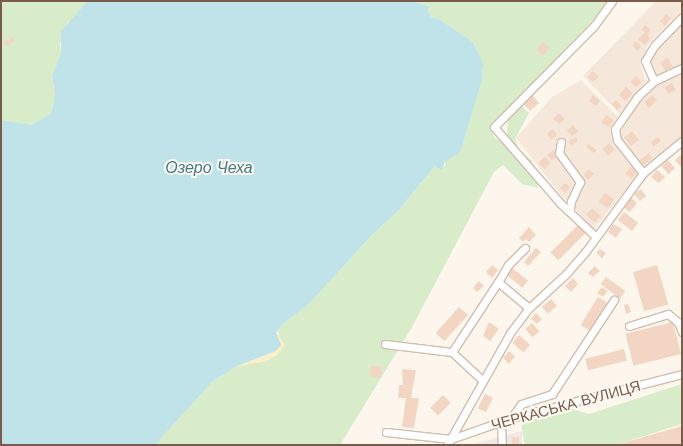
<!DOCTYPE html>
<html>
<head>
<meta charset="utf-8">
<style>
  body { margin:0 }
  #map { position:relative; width:683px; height:446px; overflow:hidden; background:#fdf6ec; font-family:"Work Sans",sans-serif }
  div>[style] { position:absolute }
  .residential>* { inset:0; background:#f5e8da }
  .industrial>* { inset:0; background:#efe9e4 }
  .green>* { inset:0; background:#d8ecc9 }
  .sand>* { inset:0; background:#fcefc7 }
  .water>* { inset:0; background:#bfe3e8 }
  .building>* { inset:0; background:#f3d5c3; transform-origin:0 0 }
  .roads { filter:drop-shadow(1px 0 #d1beb0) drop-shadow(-1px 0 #d1beb0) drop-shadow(0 1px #d1beb0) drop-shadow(0 -1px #d1beb0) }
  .minor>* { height:7px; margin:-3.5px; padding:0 3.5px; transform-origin:3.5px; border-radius:3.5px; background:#fff }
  span { translate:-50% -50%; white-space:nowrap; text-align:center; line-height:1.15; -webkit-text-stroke:4px #fffaf3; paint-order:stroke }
  .street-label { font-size:15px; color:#7a5c4d }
  .water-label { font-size:16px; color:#437c86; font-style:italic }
  .frame { position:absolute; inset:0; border:2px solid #7a5c4d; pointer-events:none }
</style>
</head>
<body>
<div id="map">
  <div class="residential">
    <i style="clip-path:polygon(656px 1px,682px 1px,682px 10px,648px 45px,640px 64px,646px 81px,620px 114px,583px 76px)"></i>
    <i style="clip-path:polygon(682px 24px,682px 65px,656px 77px,648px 59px)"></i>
    <i style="clip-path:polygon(682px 72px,682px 136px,643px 167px,620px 135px,632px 110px,656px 85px)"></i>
    <i style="clip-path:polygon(581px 80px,618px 117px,610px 130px,639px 173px,594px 229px,562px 196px,516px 138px,552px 97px)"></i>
  </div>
  <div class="industrial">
    <i style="clip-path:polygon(522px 431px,522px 445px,469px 445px)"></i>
  </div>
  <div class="green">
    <i style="clip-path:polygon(1px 1px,88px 1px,75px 19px,68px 22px,60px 44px,61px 53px,52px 76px,55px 94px,51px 114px,41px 122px,30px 125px,1px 120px)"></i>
    <i style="clip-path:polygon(evenodd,412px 1px,611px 1px,516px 101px,529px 113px,515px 139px,520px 152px,532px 160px,538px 188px,522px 184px,503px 165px,494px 172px,411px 329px,340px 445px,155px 445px,213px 381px,237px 366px,266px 361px,278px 354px,279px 333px,276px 332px,283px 324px,309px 304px,372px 235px,398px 211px,435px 166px,445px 167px,445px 161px,451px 156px,460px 153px,482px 81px,483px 64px,473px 42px,439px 19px,431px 17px,428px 10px,431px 7px,412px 1px,508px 117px,507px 139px,502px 142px,494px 137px,492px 129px,508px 117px)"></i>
    <i style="clip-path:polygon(682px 384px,682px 424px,615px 445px,525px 445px,521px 425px,538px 418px,572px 409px,589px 414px)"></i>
  </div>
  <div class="sand">
    <i style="clip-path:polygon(276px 332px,285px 345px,278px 354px,266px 361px,237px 366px,276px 351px,281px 345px)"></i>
  </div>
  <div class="water">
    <i style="clip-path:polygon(88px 1px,412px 1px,431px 7px,428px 10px,431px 17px,439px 19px,473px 42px,483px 64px,482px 81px,460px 153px,445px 161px,442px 170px,435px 166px,398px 211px,372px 235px,309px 304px,283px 324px,276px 332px,281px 345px,276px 351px,237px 366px,213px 381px,155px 445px,1px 445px,1px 120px,31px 125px,51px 114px,55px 94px,52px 76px,61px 53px,61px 31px)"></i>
  </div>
  <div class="building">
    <i style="clip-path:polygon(666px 14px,671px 18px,665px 26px,660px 21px)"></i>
    <i style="clip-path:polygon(645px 25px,651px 30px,647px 35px,651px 38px,645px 45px,638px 40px,645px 32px,641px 30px)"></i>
    <i style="clip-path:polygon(12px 37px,15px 40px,6px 47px,4px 43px)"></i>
    <i style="clip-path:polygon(636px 41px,641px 46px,638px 51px,632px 46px)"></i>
    <i style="left:543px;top:42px;width:9px;height:10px;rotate:41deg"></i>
    <i style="left:668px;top:58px;width:10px;height:9px;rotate:61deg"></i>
    <i style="clip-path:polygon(593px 71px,599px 77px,593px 82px,587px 77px)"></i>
    <i style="left:636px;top:76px;width:8px;height:8px;rotate:45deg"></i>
    <i style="clip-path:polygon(672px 83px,676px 90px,668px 94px,665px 87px)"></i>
    <i style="left:626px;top:87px;width:9px;height:11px;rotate:41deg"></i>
    <i style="clip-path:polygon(532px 95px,539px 103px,530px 111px,524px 104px)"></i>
    <i style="clip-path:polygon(593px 95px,600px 101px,596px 106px,589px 101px)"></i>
    <i style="clip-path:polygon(652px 95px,657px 100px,649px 108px,644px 102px)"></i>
    <i style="left:616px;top:100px;width:8px;height:6px;rotate:45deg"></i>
    <i style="clip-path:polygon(559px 113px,565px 119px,559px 124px,553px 119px)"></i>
    <i style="left:606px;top:115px;width:9px;height:9px;rotate:32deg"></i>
    <i style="left:573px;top:125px;width:8px;height:8px;rotate:50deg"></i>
    <i style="clip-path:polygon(553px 129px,557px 135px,551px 140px,547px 134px)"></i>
    <i style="left:632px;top:131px;width:11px;height:10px;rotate:52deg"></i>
    <i style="clip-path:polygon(576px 137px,578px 141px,571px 145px,568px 141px)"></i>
    <i style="left:658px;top:137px;width:5px;height:9px;rotate:53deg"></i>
    <i style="left:609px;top:143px;width:9px;height:9px;rotate:49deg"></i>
    <i style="clip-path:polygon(588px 144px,597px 150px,594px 153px,586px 147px)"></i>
    <i style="clip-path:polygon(554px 150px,558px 156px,552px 161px,547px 155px)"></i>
    <i style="left:649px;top:153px;width:6px;height:12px;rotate:51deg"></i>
    <i style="clip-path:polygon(682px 154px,682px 168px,675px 160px)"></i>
    <i style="left:545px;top:157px;width:8px;height:9px;rotate:45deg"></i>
    <i style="left:668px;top:160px;width:11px;height:9px;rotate:49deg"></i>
    <i style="left:631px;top:167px;width:8px;height:9px;rotate:40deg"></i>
    <i style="left:589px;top:169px;width:7px;height:8px;rotate:45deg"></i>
    <i style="clip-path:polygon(657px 170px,665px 177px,659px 183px,651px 177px)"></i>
    <i style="clip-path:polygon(565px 183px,570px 187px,565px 193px,560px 188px)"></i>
    <i style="clip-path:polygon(641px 189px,646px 196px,640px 201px,634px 194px)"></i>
    <i style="left:605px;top:193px;width:11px;height:11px;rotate:34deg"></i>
    <i style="left:631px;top:198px;width:8px;height:12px;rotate:40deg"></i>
    <i style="left:592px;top:208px;width:12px;height:9px;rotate:42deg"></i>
    <i style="left:624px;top:212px;width:18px;height:10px;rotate:38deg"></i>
    <i style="clip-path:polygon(613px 224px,622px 229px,616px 238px,608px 232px)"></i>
    <i style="left:578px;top:225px;width:11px;height:39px;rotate:45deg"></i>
    <i style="clip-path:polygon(529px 227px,536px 235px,529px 242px,526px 239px,523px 242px,519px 238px)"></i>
    <i style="clip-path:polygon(536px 248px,541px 252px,528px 266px,524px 262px)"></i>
    <i style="clip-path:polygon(600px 249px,606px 253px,602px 258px,596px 253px)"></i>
    <i style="clip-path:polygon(492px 265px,498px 270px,492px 278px,486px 272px)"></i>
    <i style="left:657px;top:265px;width:41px;height:25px;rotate:74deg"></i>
    <i style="clip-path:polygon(595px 266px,600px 271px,593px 277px,588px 273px)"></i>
    <i style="left:511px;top:267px;width:22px;height:9px;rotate:39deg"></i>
    <i style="left:606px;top:277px;width:24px;height:9px;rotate:36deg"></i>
    <i style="clip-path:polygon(573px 278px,578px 284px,571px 292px,565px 286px)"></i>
    <i style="clip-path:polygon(479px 281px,484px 286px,477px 292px,473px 288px)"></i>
    <i style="clip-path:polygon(602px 287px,608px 291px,603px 297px,597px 293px)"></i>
    <i style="left:598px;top:297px;width:13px;height:33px;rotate:32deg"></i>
    <i style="left:551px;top:299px;width:9px;height:12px;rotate:49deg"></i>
    <i style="clip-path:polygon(628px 304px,631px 312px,626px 314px,624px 305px)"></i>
    <i style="left:459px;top:307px;width:12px;height:35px;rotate:42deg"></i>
    <i style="clip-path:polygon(536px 313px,542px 319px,537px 324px,531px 319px)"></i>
    <i style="clip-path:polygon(489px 322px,499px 329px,490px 341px,483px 336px)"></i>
    <i style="left:673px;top:322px;width:33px;height:49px;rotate:76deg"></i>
    <i style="left:532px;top:323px;width:11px;height:9px;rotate:49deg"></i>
    <i style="left:519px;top:335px;width:15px;height:10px;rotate:42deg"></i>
    <i style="left:624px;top:349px;width:12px;height:40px;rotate:76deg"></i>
    <i style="clip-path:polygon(509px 351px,515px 356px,509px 364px,503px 358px)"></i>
    <i style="left:371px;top:366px;width:11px;height:11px;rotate:5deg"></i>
    <i style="clip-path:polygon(402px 369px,416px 370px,411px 398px,419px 398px,414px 428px,402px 427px,406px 398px,398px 398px,399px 385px,403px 385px)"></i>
    <i style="left:485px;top:394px;width:9px;height:16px;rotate:27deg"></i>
    <i style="left:443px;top:395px;width:11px;height:18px;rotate:45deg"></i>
    <i style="clip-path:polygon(682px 426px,682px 445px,619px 445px,619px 444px)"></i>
    <i style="left:512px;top:437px;width:7px;height:8px"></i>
  </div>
  <div class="roads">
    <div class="minor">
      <i style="left:654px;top:81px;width:22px;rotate:-114deg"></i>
      <i style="left:645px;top:61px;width:17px;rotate:-59deg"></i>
      <i style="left:654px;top:46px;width:40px;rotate:-46deg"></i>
      <i style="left:561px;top:142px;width:11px;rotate:100deg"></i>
      <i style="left:559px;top:153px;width:36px;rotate:54deg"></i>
      <i style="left:580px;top:182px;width:21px;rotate:115deg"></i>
      <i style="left:571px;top:201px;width:8px;rotate:97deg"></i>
      <i style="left:643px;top:173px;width:42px;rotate:-128.2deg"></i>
      <i style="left:617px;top:140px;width:11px;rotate:-100deg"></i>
      <i style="left:615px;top:129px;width:40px;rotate:-55.1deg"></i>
      <i style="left:638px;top:96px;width:22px;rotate:-43deg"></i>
      <i style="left:654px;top:81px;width:31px;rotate:-25deg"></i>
      <i style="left:595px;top:236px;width:47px;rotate:-136.7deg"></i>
      <i style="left:561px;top:204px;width:102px;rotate:-131deg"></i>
      <i style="left:494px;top:127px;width:142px;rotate:-45.3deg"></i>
      <i style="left:594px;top:26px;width:31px;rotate:-54deg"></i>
      <i style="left:525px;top:248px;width:24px;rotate:135deg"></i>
      <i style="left:508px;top:265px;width:20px;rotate:120deg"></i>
      <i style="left:498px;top:282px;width:40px;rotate:40deg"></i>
      <i style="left:629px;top:326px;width:41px;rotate:-17.1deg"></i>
      <i style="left:668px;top:314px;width:13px;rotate:39deg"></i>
      <i style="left:678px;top:322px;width:11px;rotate:68deg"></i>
      <i style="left:385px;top:344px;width:67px;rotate:6.8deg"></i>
      <i style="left:452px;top:352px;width:40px;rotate:43deg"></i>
      <i style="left:452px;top:352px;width:84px;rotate:-56.7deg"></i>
      <i style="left:511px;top:418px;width:17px;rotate:-54deg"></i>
      <i style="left:521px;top:404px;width:33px;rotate:-18deg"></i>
      <i style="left:552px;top:394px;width:113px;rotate:-56.6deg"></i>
      <i style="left:501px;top:422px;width:23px;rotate:88deg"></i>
      <i style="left:386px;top:432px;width:65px;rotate:6.1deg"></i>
      <i style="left:451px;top:439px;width:64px;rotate:-19.3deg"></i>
      <i style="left:511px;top:418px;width:177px;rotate:-14.4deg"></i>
      <i style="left:447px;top:445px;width:129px;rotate:-60.6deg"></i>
      <i style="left:510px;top:333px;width:31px;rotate:-53deg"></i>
      <i style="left:529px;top:308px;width:50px;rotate:-42.6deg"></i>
      <i style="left:566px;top:274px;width:30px;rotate:-49deg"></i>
      <i style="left:586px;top:251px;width:97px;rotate:-53.8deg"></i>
      <i style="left:643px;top:173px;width:50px;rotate:-39.4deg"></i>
    </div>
  </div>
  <div class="street-label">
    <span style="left:566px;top:406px;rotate:-15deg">ЧЕРКАСЬКА ВУЛИЦЯ</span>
  </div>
  <div class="water-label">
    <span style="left:209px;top:168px">Озеро Чеха</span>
  </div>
  <div class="frame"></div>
</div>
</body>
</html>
